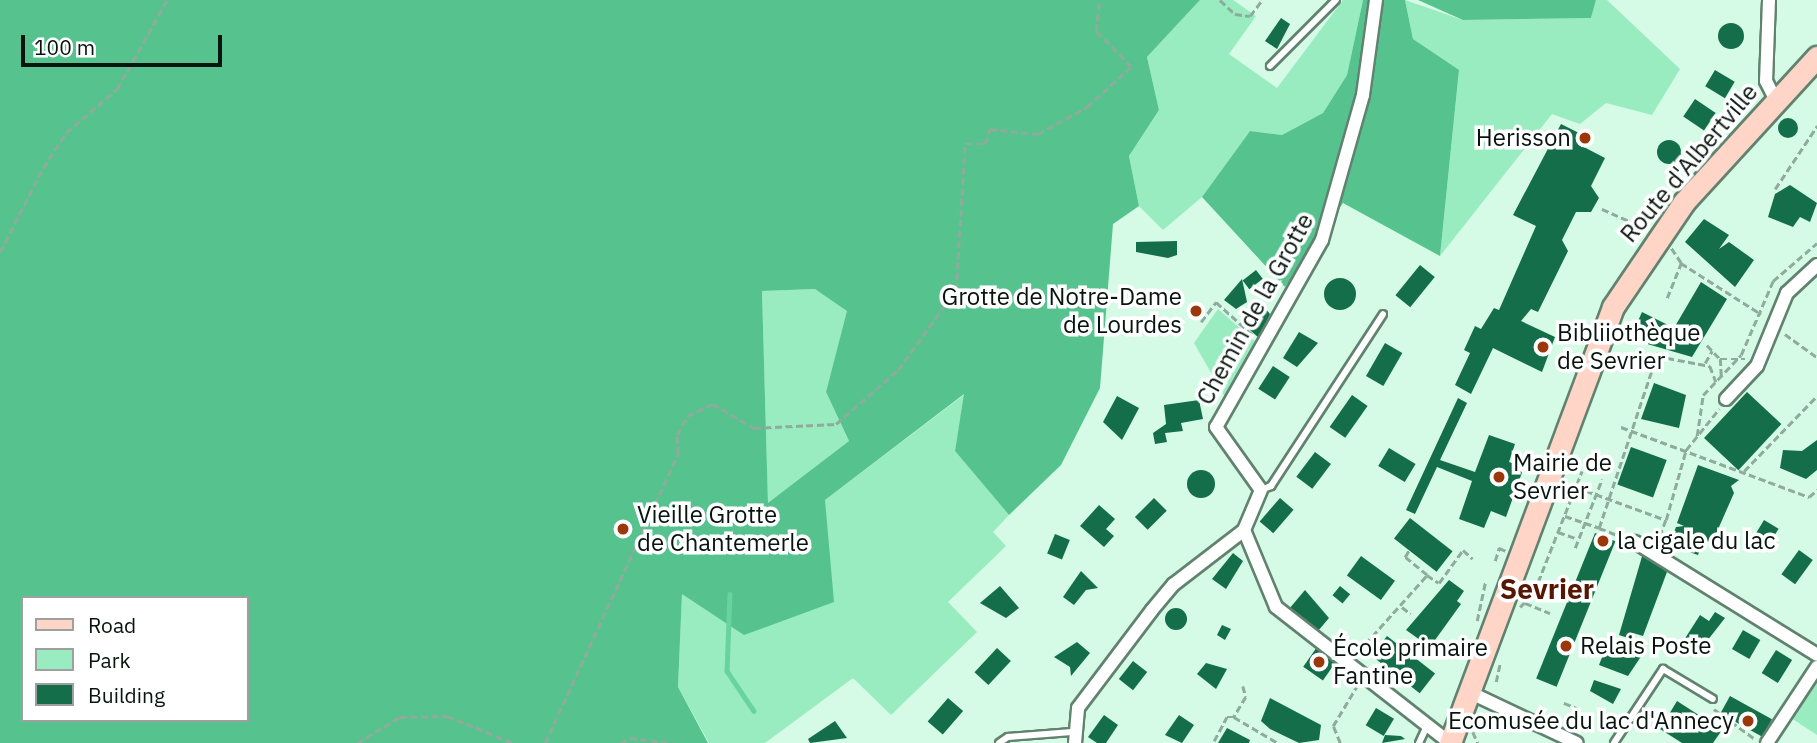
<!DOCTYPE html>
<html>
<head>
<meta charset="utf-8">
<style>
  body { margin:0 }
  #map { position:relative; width:1817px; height:743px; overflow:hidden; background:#d5fae5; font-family:"IBM Plex Sans",sans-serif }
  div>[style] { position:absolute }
  .green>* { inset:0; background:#99ecc0 }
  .forest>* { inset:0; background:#56c28e }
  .stream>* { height:4.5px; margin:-2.25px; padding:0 2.25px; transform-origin:2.25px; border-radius:2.25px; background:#68d39f }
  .building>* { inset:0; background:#146e4a; transform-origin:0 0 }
  .round { border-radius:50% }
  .path>* { height:2.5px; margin-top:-1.25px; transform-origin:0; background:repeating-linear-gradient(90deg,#8eab9b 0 7px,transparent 0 10.5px) }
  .roads { filter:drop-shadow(2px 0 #61826f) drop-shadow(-2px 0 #61826f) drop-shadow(0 2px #61826f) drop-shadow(0 -2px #61826f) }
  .lane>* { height:6px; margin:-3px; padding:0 3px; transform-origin:3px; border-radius:3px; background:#fff }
  .street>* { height:12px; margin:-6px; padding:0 6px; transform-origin:6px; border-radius:6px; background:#fff }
  .primary>* { height:21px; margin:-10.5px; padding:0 10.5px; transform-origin:10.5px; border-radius:10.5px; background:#fed5c7 }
  .dots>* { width:19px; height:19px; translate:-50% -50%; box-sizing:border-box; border:4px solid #fff; border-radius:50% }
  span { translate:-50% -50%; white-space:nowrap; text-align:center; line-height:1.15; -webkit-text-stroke:7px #fff; paint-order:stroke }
  .poi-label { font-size:24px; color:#08150f }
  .right { translate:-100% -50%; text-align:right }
  .left { translate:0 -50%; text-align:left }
  .street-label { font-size:24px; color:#08150f }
  .quarter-label { font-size:28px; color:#561600; font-weight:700 }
  .legend { position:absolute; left:21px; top:596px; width:228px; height:126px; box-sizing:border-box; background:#fff; border:2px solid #9ca19f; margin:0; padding:9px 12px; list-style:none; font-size:21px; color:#08150f }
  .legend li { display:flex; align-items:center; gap:14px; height:35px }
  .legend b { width:35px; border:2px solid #9ca19f }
  .scale { position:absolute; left:21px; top:35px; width:201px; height:32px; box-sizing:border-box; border:4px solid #08150f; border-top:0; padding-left:9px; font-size:21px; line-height:24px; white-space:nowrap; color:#08150f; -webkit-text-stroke:5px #fff; paint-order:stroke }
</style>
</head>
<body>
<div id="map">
  <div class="green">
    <i style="clip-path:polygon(1200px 0,1233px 0,1256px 16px,1229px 54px,1277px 88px,1343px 0,1363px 0,1347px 75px,1323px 113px,1282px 135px,1250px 131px,1202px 197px,1163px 230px,1139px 206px,1129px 156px,1159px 110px,1147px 57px)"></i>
    <i style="clip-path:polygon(1405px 0,1463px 20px,1591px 18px,1596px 0,1607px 0,1680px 69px,1652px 115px,1606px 103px,1580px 124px,1552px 114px,1440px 256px,1459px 71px,1413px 39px)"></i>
    <i style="clip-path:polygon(815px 289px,848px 310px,826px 392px,849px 441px,768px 504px,762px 291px)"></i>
    <i style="clip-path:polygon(1218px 309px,1257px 343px,1225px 397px,1194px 343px)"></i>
    <i style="clip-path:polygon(965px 394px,955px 451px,1009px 515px,993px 532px,1006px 546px,948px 602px,977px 632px,891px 715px,853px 678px,765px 743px,709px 743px,678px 687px,682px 593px,825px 500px)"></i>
    <i style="clip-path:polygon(1817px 678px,1817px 735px,1791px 718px)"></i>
  </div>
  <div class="forest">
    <i style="clip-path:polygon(evenodd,0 0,1200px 0,1147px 57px,1159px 110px,1129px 156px,1139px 206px,1113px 224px,1100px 388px,1061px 465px,1009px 515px,955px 451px,964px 394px,825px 500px,834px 602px,744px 635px,682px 594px,678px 687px,708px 743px,0 743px,0 0,815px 289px,847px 311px,826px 392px,849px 441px,768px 503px,762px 291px,815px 289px,0 0,23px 598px,247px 598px,247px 720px,23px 720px,23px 598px)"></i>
    <i style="clip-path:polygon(1363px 0,1405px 0,1413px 39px,1459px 70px,1440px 256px,1343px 203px,1285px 287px,1202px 197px,1250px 131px,1282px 135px,1323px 113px,1347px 75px)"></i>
    <i style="clip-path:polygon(1418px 0,1596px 0,1591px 18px,1463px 20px)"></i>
  </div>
  <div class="stream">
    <i style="left:730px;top:594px;width:77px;rotate:92.2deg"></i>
    <i style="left:727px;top:671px;width:48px;rotate:56deg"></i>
  </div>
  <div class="building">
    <i style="clip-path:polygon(1281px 18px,1290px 24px,1277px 49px,1265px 41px)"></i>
    <i class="round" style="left:1718px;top:23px;width:26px;height:26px"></i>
    <i style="left:1715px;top:70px;width:23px;height:19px;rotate:31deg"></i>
    <i style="left:1695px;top:99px;width:25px;height:21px;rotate:34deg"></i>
    <i class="round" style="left:1778px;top:118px;width:20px;height:20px"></i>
    <i style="clip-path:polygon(1561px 124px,1583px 135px,1578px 144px,1605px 158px,1591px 186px,1599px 198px,1591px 212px,1576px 212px,1562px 240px,1568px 251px,1538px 312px,1531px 309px,1521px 321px,1555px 337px,1542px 372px,1493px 348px,1471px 394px,1455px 385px,1470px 353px,1464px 350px,1475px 326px,1481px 329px,1494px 308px,1499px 310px,1536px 226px,1513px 215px)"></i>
    <i class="round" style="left:1657px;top:140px;width:24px;height:24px"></i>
    <i style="clip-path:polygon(1790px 185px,1817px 203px,1810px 222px,1800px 217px,1793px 227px,1768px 217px,1775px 194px)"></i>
    <i style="clip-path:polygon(1704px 219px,1729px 235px,1719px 249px,1729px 242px,1754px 260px,1735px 287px,1685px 242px)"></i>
    <i style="clip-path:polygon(1177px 241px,1177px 255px,1168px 258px,1136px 252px,1136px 242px)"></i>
    <i style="left:1420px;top:265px;width:19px;height:39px;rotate:39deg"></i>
    <i style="left:1256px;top:270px;width:11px;height:17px;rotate:52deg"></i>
    <i class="round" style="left:1324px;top:278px;width:32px;height:32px"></i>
    <i style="clip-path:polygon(1242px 279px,1247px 302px,1236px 309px,1224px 300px)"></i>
    <i style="clip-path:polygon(1701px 282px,1727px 299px,1692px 357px,1630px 339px,1642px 312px,1674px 328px)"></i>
    <i style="clip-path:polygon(1265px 308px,1270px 314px,1259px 338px,1243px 324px,1249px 316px,1256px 322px)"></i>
    <i style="clip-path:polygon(1299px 332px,1318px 343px,1297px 367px,1283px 358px)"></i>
    <i style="left:1385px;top:343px;width:20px;height:38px;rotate:30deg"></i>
    <i style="left:1273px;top:366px;width:20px;height:27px;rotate:33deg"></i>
    <i style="clip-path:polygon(1654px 383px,1686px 395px,1679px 428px,1641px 419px)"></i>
    <i style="left:1747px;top:392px;width:47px;height:63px;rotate:43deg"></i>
    <i style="left:1352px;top:395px;width:19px;height:39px;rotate:35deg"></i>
    <i style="clip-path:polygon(1117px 396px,1139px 408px,1122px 440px,1103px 422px)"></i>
    <i style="clip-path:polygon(1458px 398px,1467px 403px,1440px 460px,1475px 472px,1489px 435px,1515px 444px,1509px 462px,1524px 467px,1506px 517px,1491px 511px,1484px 528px,1459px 519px,1472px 481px,1437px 467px,1415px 514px,1406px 510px)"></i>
    <i style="clip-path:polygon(1199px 400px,1203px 419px,1181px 423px,1183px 431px,1165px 433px,1167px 442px,1155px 444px,1153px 433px,1166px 424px,1164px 405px)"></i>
    <i style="clip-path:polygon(1817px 440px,1817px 470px,1806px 479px,1780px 468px,1783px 450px,1802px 451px)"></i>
    <i style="left:1631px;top:447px;width:38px;height:40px;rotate:20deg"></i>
    <i style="left:1389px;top:448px;width:31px;height:21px;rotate:31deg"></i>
    <i style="left:1315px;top:452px;width:20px;height:31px;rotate:37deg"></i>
    <i style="clip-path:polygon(1698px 465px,1739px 480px,1731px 486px,1734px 493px,1712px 543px,1704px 540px,1698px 555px,1669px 545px,1676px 527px,1684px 526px,1677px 523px)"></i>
    <i class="round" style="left:1187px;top:470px;width:28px;height:28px"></i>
    <i style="left:1154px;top:498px;width:18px;height:27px;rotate:45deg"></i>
    <i style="left:1280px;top:498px;width:18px;height:31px;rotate:41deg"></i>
    <i style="clip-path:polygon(1099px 505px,1115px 519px,1106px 529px,1114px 536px,1104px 547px,1080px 526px)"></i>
    <i style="left:1410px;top:518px;width:54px;height:26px;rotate:38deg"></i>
    <i style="left:1764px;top:520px;width:17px;height:24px;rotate:31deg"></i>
    <i style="left:1595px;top:533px;width:22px;height:157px;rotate:22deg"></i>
    <i style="left:1055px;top:534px;width:16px;height:21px;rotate:22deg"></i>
    <i style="left:1799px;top:550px;width:17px;height:30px;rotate:36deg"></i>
    <i style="clip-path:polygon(1233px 553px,1243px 561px,1226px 589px,1212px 579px)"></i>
    <i style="clip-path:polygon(1643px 553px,1667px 572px,1643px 636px,1633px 633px,1631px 639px,1619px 635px)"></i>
    <i style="left:1361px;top:556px;width:42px;height:24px;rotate:36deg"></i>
    <i style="clip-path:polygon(1081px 571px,1098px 588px,1086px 590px,1074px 605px,1063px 597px)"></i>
    <i style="clip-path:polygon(1449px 580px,1464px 591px,1457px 601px,1461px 604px,1430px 647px,1406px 630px)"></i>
    <i style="clip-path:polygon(1000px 586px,1019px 608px,1006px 618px,980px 603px)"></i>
    <i style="left:1340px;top:586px;width:13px;height:12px;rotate:39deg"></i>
    <i style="clip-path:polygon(1305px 590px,1329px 618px,1318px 631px,1289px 609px)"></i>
    <i class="round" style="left:1165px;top:608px;width:22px;height:22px"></i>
    <i style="clip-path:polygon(1715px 612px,1725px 618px,1700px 650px,1684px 640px,1700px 615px,1709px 621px)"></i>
    <i style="clip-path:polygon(1222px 625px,1231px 629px,1225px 640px,1217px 635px)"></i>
    <i style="left:1743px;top:630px;width:20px;height:22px;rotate:30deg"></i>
    <i style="left:1387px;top:636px;width:61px;height:25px;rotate:38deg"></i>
    <i style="clip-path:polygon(1077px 642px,1090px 653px,1071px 676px,1070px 667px,1054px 657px)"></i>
    <i style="clip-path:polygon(1608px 642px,1642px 655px,1628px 676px,1599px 665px)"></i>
    <i style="left:1317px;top:647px;width:24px;height:24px;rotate:35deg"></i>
    <i style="left:997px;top:648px;width:19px;height:33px;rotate:43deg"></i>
    <i style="left:1776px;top:650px;width:19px;height:27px;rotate:32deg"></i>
    <i style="left:1133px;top:661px;width:18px;height:23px;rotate:38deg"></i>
    <i style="clip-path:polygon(1206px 663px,1227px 669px,1216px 689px,1197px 674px)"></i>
    <i style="clip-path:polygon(1594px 680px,1621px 689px,1613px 704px,1590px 691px)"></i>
    <i style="left:1730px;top:696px;width:48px;height:20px;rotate:29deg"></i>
    <i style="left:948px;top:698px;width:20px;height:31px;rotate:41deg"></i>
    <i style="clip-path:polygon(1270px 698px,1321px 725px,1319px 740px,1299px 743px,1270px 729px,1261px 721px)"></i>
    <i style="clip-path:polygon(1677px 701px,1722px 730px,1713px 743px,1682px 743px,1660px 729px)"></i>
    <i style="left:1376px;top:708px;width:21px;height:20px;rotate:31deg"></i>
    <i style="clip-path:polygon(1104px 715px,1118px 725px,1106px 743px,1097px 743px,1088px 737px)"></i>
    <i style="clip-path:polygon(1179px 715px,1194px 725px,1182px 743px,1165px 735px)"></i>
    <i style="clip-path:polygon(835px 721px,847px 738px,810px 743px,808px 739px)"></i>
    <i style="clip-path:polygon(1227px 728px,1250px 740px,1249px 743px,1218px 743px)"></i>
    <i style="clip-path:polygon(1385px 735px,1401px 736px,1405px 739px,1382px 743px)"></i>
  </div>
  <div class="path">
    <i style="left:1220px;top:0;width:21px;rotate:43deg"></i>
    <i style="left:1235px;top:14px;width:15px;rotate:8deg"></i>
    <i style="left:1250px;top:16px;width:20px;rotate:-53deg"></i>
    <i style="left:1775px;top:189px;width:76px;rotate:-56.3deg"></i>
    <i style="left:1602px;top:209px;width:49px;rotate:24deg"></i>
    <i style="left:0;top:252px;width:94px;rotate:-62.9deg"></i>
    <i style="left:43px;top:168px;width:42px;rotate:-56.7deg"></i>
    <i style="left:66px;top:133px;width:67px;rotate:-40.8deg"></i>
    <i style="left:117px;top:89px;width:102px;rotate:-60.7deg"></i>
    <i style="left:1681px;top:263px;width:95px;rotate:32.5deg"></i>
    <i style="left:1667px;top:298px;width:38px;rotate:-68deg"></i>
    <i style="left:1681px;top:263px;width:18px;rotate:-124deg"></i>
    <i style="left:1201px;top:322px;width:25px;rotate:-53deg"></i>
    <i style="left:1216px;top:302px;width:52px;rotate:41.9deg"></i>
    <i style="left:1785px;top:334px;width:39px;rotate:36deg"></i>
    <i style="left:1707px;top:345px;width:19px;rotate:47deg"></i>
    <i style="left:1657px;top:356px;width:54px;rotate:10.7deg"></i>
    <i style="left:1710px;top:366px;width:17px;rotate:69deg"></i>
    <i style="left:1705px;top:363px;width:14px;rotate:-60deg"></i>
    <i style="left:1721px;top:376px;width:17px;rotate:-93deg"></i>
    <i style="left:1720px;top:359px;width:25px"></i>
    <i style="left:1621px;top:427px;width:201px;rotate:20.4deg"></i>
    <i style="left:1809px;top:497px;width:11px;rotate:-41deg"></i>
    <i style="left:1697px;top:436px;width:41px;rotate:-81.7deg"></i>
    <i style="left:1703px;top:395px;width:55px;rotate:-46.5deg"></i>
    <i style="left:1741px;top:355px;width:81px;rotate:-66.6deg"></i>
    <i style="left:1773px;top:281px;width:58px;rotate:-40.8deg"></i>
    <i style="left:1744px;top:471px;width:105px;rotate:-45.8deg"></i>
    <i style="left:1576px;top:487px;width:96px;rotate:20.1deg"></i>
    <i style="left:1666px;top:520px;width:23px;rotate:110deg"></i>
    <i style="left:1565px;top:516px;width:36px;rotate:19deg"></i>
    <i style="left:1599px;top:528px;width:186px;rotate:-71.5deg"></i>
    <i style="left:1666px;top:520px;width:73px;rotate:-74.1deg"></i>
    <i style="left:1686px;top:450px;width:53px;rotate:-51.2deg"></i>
    <i style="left:1599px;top:528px;width:28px;rotate:21deg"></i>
    <i style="left:1558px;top:532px;width:21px;rotate:19deg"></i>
    <i style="left:1575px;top:548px;width:74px;rotate:-68.6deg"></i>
    <i style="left:1495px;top:561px;width:14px;rotate:-73deg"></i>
    <i style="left:1499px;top:548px;width:8px;rotate:23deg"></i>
    <i style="left:1427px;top:575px;width:14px;rotate:34deg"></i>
    <i style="left:1439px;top:583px;width:41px;rotate:-54deg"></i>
    <i style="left:1463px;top:550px;width:13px;rotate:42deg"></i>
    <i style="left:1525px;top:603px;width:27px;rotate:22deg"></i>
    <i style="left:1402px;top:607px;width:11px;rotate:38deg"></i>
    <i style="left:1520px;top:607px;width:21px;rotate:-47deg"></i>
    <i style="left:1534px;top:592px;width:130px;rotate:-68.4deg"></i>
    <i style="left:1477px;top:621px;width:39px;rotate:-78deg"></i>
    <i style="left:1358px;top:652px;width:103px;rotate:-48.1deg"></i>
    <i style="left:1427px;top:575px;width:28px;rotate:-141deg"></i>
    <i style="left:1405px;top:557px;width:8px;rotate:-60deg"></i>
    <i style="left:1496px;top:682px;width:19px;rotate:-78deg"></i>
    <i style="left:1243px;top:686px;width:11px;rotate:75deg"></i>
    <i style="left:1246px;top:697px;width:23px;rotate:121deg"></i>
    <i style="left:1234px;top:717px;width:51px;rotate:30.6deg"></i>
    <i style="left:1564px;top:703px;width:16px;rotate:22deg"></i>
    <i style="left:1714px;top:709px;width:51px;rotate:36.2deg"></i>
    <i style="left:1473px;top:732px;width:12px;rotate:66deg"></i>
    <i style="left:1214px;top:741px;width:27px;rotate:-62deg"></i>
    <i style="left:1227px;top:717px;width:7px"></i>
    <i style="left:357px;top:743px;width:50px;rotate:-31.2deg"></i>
    <i style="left:400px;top:717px;width:47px;rotate:-1.2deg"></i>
    <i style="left:447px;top:716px;width:71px;rotate:22.2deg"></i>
    <i style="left:545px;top:743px;width:318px;rotate:-65.3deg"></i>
    <i style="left:678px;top:454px;width:19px;rotate:-93deg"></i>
    <i style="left:677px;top:435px;width:21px;rotate:-62deg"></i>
    <i style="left:687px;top:416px;width:29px;rotate:-25deg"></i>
    <i style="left:713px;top:404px;width:48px;rotate:30.3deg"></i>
    <i style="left:754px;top:428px;width:82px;rotate:-2.8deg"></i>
    <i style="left:836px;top:424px;width:82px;rotate:-41.1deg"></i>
    <i style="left:898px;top:370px;width:99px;rotate:-54.1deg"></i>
    <i style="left:956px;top:290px;width:146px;rotate:-86.5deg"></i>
    <i style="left:965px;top:144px;width:20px"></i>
    <i style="left:985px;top:144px;width:16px;rotate:-72deg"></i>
    <i style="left:990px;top:129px;width:48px;rotate:5.9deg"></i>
    <i style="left:1038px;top:134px;width:56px;rotate:-28.9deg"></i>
    <i style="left:1087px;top:107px;width:59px;rotate:-42.3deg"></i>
    <i style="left:1131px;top:67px;width:50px;rotate:-134.2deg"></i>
    <i style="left:1096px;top:31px;width:31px;rotate:-84deg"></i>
    <i style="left:620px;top:743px;width:11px;rotate:-27deg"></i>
    <i style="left:630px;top:738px;width:43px;rotate:6.6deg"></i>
    <i style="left:1340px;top:743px;width:18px;rotate:-112deg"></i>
    <i style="left:1333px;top:726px;width:47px;rotate:-59deg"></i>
  </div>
  <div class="roads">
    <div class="lane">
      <i style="left:1270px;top:66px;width:93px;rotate:-45deg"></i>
      <i style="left:1261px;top:490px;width:11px;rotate:-22deg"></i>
      <i style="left:1271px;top:486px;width:205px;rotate:-56.9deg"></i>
      <i style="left:999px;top:743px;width:11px;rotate:-34deg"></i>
      <i style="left:1008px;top:737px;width:64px;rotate:-4.5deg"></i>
      <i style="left:1419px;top:743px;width:19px;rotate:-65deg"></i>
      <i style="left:1614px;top:743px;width:89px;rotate:-56.5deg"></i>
      <i style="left:1663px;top:669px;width:58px;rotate:31deg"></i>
    </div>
    <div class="street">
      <i style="left:1376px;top:0;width:96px;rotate:97.8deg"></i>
      <i style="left:1363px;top:95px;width:151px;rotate:105.8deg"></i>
      <i style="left:1322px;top:240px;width:215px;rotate:119.5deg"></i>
      <i style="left:1216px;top:427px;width:77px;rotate:54.5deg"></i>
      <i style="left:1261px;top:490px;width:43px;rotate:113deg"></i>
      <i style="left:1244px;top:530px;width:83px;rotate:67.4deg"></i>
      <i style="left:1276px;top:607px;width:221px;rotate:38deg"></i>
      <i style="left:1769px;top:0;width:81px;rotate:92.1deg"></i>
      <i style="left:1766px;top:81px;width:22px;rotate:63deg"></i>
      <i style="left:1726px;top:399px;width:45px;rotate:-46.8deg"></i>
      <i style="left:1757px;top:366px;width:79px;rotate:-67.7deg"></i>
      <i style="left:1787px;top:293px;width:41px;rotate:-43deg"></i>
      <i style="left:1635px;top:542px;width:214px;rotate:31.8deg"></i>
      <i style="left:1469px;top:692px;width:119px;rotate:25.3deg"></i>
      <i style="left:1075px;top:743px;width:35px;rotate:-85deg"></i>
      <i style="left:1078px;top:708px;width:123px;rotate:-52.9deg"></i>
      <i style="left:1152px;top:610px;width:34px;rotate:-50deg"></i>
      <i style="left:1174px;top:584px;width:88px;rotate:-37.6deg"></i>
      <i style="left:1767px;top:743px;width:91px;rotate:-56.7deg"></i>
    </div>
    <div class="primary">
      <i style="left:1450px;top:743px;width:465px;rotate:-69.5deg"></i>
      <i style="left:1613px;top:307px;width:127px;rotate:-55.9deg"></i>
      <i style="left:1684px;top:202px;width:197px;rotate:-47.5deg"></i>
    </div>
  </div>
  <div class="dots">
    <i style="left:1585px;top:138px;background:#9c3709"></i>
    <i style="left:1196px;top:311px;background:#9c3709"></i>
    <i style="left:1543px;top:347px;background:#9c3709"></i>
    <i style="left:1499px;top:477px;background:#9c3709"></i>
    <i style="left:623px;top:529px;background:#9c3709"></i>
    <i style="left:1603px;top:541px;background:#9c3709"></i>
    <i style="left:1566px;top:646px;background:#9c3709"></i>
    <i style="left:1319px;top:662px;background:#9c3709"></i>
    <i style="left:1748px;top:721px;background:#9c3709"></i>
  </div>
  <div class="poi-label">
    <span class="right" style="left:1571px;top:138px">Herisson</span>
    <span class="right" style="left:1182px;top:311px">Grotte de Notre-Dame<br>de Lourdes</span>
    <span class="left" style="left:1557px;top:347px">Bibliiothèque<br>de Sevrier</span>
    <span class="left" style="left:1513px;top:477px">Mairie de<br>Sevrier</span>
    <span class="left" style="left:637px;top:529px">Vieille Grotte<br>de Chantemerle</span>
    <span class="left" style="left:1617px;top:541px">la cigale du lac</span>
    <span class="left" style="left:1580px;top:646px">Relais Poste</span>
    <span class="left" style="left:1333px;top:662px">École primaire<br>Fantine</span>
    <span class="right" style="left:1734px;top:721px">Ecomusée du lac d'Annecy</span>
  </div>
  <div class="street-label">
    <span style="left:1689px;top:163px;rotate:-50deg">Route d'Albertville</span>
    <span style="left:1255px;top:309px;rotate:-61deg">Chemin de la Grotte</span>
  </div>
  <div class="quarter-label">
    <span style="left:1547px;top:589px">Sevrier</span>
  </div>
  <ul class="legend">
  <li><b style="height:9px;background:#fed5c7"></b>Road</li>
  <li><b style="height:19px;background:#99ecc0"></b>Park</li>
  <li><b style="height:19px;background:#146e4a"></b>Building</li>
  </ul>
  <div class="scale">100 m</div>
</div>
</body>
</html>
